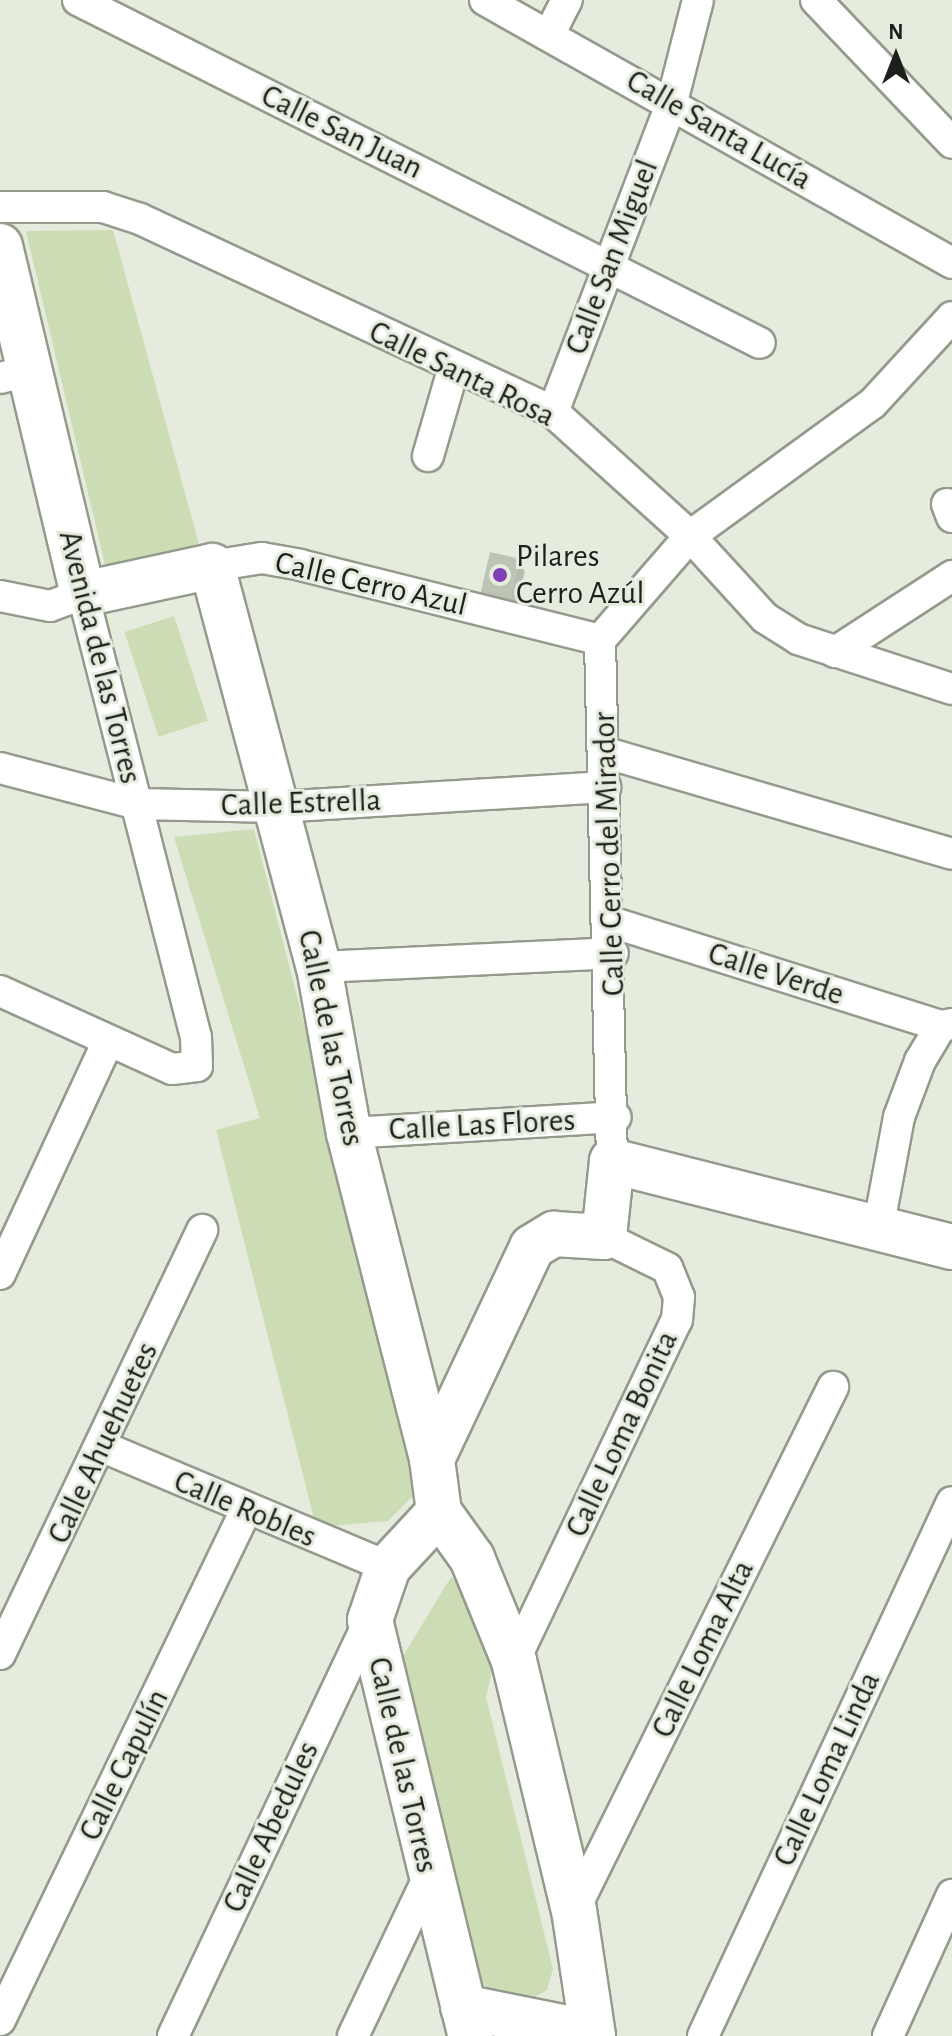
<!DOCTYPE html>
<html>
<head>
<meta charset="utf-8">
<style>
  body { margin:0 }
  #map { position:relative; width:952px; height:2036px; overflow:hidden; background:#e5ecdd; font-family:"Alegreya Sans",sans-serif }
  div>[style] { position:absolute }
  .green>* { inset:0; background:#ccdcb4; transform-origin:0 0 }
  .shadow>* { inset:0; background:#0003 }
  .building>* { inset:0; background:#bdc3b5; transform-origin:0 0 }
  .roads { filter:drop-shadow(2px 0 #949a8c) drop-shadow(-2px 0 #949a8c) drop-shadow(0 2px #949a8c) drop-shadow(0 -2px #949a8c) }
  .street>* { height:30px; margin:-15px; padding:0 15px; transform-origin:15px; border-radius:15px; background:#fff }
  .secondary>* { height:44px; margin:-22px; padding:0 22px; transform-origin:22px; border-radius:22px; background:#fff }
  .dots>* { width:22px; height:22px; translate:-50% -50%; box-sizing:border-box; border:4px solid #e5ecdd; border-radius:50% }
  span { translate:-50% -50%; white-space:nowrap; text-align:center; line-height:1.15; -webkit-text-stroke:6px #e5ecdd; paint-order:stroke }
  .street-label { font-size:32px; color:#1d1f1a }
  .poi-label { font-size:32px; color:#1d1f1a }
  .left { translate:0 -50%; text-align:left }
  .north { position:absolute; left:856px; top:16px; width:80px; height:80px; -webkit-text-stroke:6px #e5ecdd; paint-order:stroke; rotate:0deg; font-size:22px; font-weight:700; line-height:32px; text-align:center; color:#1d1f1a }
  .north::after { content:''; display:block; margin:auto; width:28px; height:36px; background:#1d1f1a; clip-path:polygon(50% 0,100% 100%,50% 72%,0 100%) }
</style>
</head>
<body>
<div id="map">
  <div class="green">
    <i style="clip-path:polygon(113px 230px,200px 548px,107px 573px,26px 231px)"></i>
    <i style="left:174px;top:616px;width:110px;height:52px;rotate:72deg"></i>
    <i style="clip-path:polygon(254px 829px,418px 1467px,412px 1497px,388px 1521px,316px 1527px,216px 1130px,260px 1118px,174px 837px)"></i>
    <i style="clip-path:polygon(451px 1577px,480px 1602px,495px 1660px,486px 1697px,553px 1969px,547px 1990px,523px 2004px,505px 2004px,481px 1982px,397px 1666px)"></i>
  </div>
  <div class="shadow">
    <i style="clip-path:polygon(519px 561px,525px 572px,514px 608px,487px 601px,481px 591px)"></i>
  </div>
  <div class="building">
    <i style="left:490px;top:552px;width:31px;height:41px;rotate:13deg"></i>
  </div>
  <div class="roads">
    <div class="street">
      <i style="left:78px;top:0;width:763px;rotate:26.7deg"></i>
      <i style="left:485px;top:0;width:536px;rotate:29.39deg"></i>
      <i style="left:816px;top:0;width:197px;rotate:46.4deg"></i>
      <i style="left:550px;top:33px;width:37px;rotate:-63deg"></i>
      <i style="left:0;top:207px;width:103px"></i>
      <i style="left:103px;top:207px;width:39px;rotate:18deg"></i>
      <i style="left:140px;top:219px;width:456px;rotate:25deg"></i>
      <i style="left:553px;top:412px;width:185px;rotate:42.1deg"></i>
      <i style="left:690px;top:536px;width:111px;rotate:47.6deg"></i>
      <i style="left:765px;top:618px;width:39px;rotate:32deg"></i>
      <i style="left:798px;top:639px;width:162px;rotate:18deg"></i>
      <i style="left:0;top:378px;width:32px;rotate:-14deg"></i>
      <i style="left:553px;top:412px;width:332px;rotate:-69deg"></i>
      <i style="left:672px;top:102px;width:105px;rotate:-75.7deg"></i>
      <i style="left:428px;top:456px;width:90px;rotate:-73.8deg"></i>
      <i style="left:947px;top:504px;width:14px;rotate:69deg"></i>
      <i style="left:212px;top:566px;width:51px;rotate:-9.1deg"></i>
      <i style="left:262px;top:558px;width:39px;rotate:10deg"></i>
      <i style="left:300px;top:565px;width:309px;rotate:14deg"></i>
      <i style="left:0;top:596px;width:51px;rotate:11.3deg"></i>
      <i style="left:50px;top:606px;width:35px;rotate:-20deg"></i>
      <i style="left:83px;top:594px;width:457px;rotate:75.7deg"></i>
      <i style="left:196px;top:1037px;width:29px;rotate:88deg"></i>
      <i style="left:197px;top:1066px;width:25px;rotate:173deg"></i>
      <i style="left:172px;top:1069px;width:189px;rotate:-155.6deg"></i>
      <i style="left:835px;top:652px;width:140px;rotate:-33deg"></i>
      <i style="left:607px;top:753px;width:359px;rotate:16.3deg"></i>
      <i style="left:0;top:768px;width:142px;rotate:14.7deg"></i>
      <i style="left:137px;top:804px;width:140px;rotate:1.2deg"></i>
      <i style="left:277px;top:807px;width:329px;rotate:-3.5deg"></i>
      <i style="left:611px;top:922px;width:346px;rotate:17.5deg"></i>
      <i style="left:319px;top:967px;width:294px;rotate:-2.7deg"></i>
      <i style="left:349px;top:1133px;width:267px;rotate:-3.4deg"></i>
      <i style="left:612px;top:1161px;width:521px;rotate:-91.32deg"></i>
      <i style="left:600px;top:640px;width:138px;rotate:-49.1deg"></i>
      <i style="left:690px;top:536px;width:225px;rotate:-36deg"></i>
      <i style="left:872px;top:404px;width:118px;rotate:-47.4deg"></i>
      <i style="left:879px;top:1224px;width:109px;rotate:-79.4deg"></i>
      <i style="left:899px;top:1117px;width:60px;rotate:-69.4deg"></i>
      <i style="left:920px;top:1061px;width:41px;rotate:-59deg"></i>
      <i style="left:941px;top:1026px;width:11px;rotate:-10deg"></i>
      <i style="left:0;top:1274px;width:257px;rotate:-65.1deg"></i>
      <i style="left:103px;top:1447px;width:309px;rotate:22.8deg"></i>
      <i style="left:0;top:1654px;width:470px;rotate:-64.5deg"></i>
      <i style="left:514px;top:1661px;width:378px;rotate:-64.5deg"></i>
      <i style="left:677px;top:1320px;width:23px;rotate:-85deg"></i>
      <i style="left:679px;top:1297px;width:31px;rotate:-112deg"></i>
      <i style="left:667px;top:1268px;width:70px;rotate:-153.8deg"></i>
      <i style="left:574px;top:1910px;width:584px;rotate:-63.65deg"></i>
      <i style="left:0;top:2020px;width:566px;rotate:-64.25deg"></i>
      <i style="left:173px;top:2036px;width:460px;rotate:-64.7deg"></i>
      <i style="left:353px;top:2036px;width:177px;rotate:-64.6deg"></i>
      <i style="left:703px;top:2036px;width:589px;rotate:-65deg"></i>
      <i style="left:888px;top:2036px;width:155px;rotate:-65.6deg"></i>
    </div>
    <div class="secondary">
      <i style="left:0;top:246px;width:358px;rotate:76.6deg"></i>
      <i style="left:83px;top:594px;width:132px;rotate:-12.2deg"></i>
      <i style="left:212px;top:566px;width:415px;rotate:75.1deg"></i>
      <i style="left:319px;top:967px;width:169px;rotate:79.8deg"></i>
      <i style="left:349px;top:1133px;width:336px;rotate:75.7deg"></i>
      <i style="left:432px;top:1459px;width:53px;rotate:82.5deg"></i>
      <i style="left:439px;top:1512px;width:57px;rotate:54.3deg"></i>
      <i style="left:472px;top:1558px;width:111px;rotate:67.8deg"></i>
      <i style="left:514px;top:1661px;width:256px;rotate:76.5deg"></i>
      <i style="left:574px;top:1910px;width:127px;rotate:81.4deg"></i>
      <i style="left:432px;top:1459px;width:234px;rotate:-64.7deg"></i>
      <i style="left:532px;top:1247px;width:26px;rotate:-31deg"></i>
      <i style="left:554px;top:1234px;width:50px;rotate:3.4deg"></i>
      <i style="left:604px;top:1237px;width:76px;rotate:-84deg"></i>
      <i style="left:612px;top:1161px;width:351px;rotate:14.2deg"></i>
      <i style="left:439px;top:1512px;width:75px;rotate:132.8deg"></i>
      <i style="left:388px;top:1567px;width:56px;rotate:108.8deg"></i>
      <i style="left:370px;top:1620px;width:428px;rotate:76.4deg"></i>
      <i style="left:463px;top:2007px;width:132px;rotate:11.4deg"></i>
    </div>
  </div>
  <div class="dots">
    <i style="left:500px;top:575px;background:#7f40b5"></i>
  </div>
  <div class="street-label">
    <span style="left:719px;top:130px;rotate:30deg">Calle Santa Lucía</span>
    <span style="left:342px;top:132px;rotate:26deg">Calle San Juan</span>
    <span style="left:612px;top:257px;rotate:-69deg">Calle San Miguel</span>
    <span style="left:462px;top:374px;rotate:26deg">Calle Santa Rosa</span>
    <span style="left:371px;top:584px;rotate:13deg">Calle Cerro Azul</span>
    <span style="left:100px;top:657px;rotate:76deg">Avenida de las Torres</span>
    <span style="left:301px;top:803px;rotate:-2deg">Calle Estrella</span>
    <span style="left:609px;top:854px;rotate:-92deg">Calle Cerro del Mirador</span>
    <span style="left:776px;top:974px;rotate:18deg">Calle Verde</span>
    <span style="left:331px;top:1038px;rotate:78deg">Calle de las Torres</span>
    <span style="left:482px;top:1125px;rotate:-3deg">Calle Las Flores</span>
    <span style="left:622px;top:1434px;rotate:-65deg">Calle Loma Bonita</span>
    <span style="left:103px;top:1443px;rotate:-65deg">Calle Ahuehuetes</span>
    <span style="left:245px;top:1509px;rotate:23deg">Calle Robles</span>
    <span style="left:703px;top:1649px;rotate:-64deg">Calle Loma Alta</span>
    <span style="left:124px;top:1765px;rotate:-64deg">Calle Capulín</span>
    <span style="left:403px;top:1765px;rotate:77deg">Calle de las Torres</span>
    <span style="left:827px;top:1769px;rotate:-65deg">Calle Loma Linda</span>
    <span style="left:271px;top:1827px;rotate:-65deg">Calle Abedules</span>
  </div>
  <div class="poi-label">
    <span class="left" style="left:516px;top:575px">Pilares<br>Cerro Azúl</span>
  </div>
  <div class="north">N</div>
</div>
</body>
</html>
